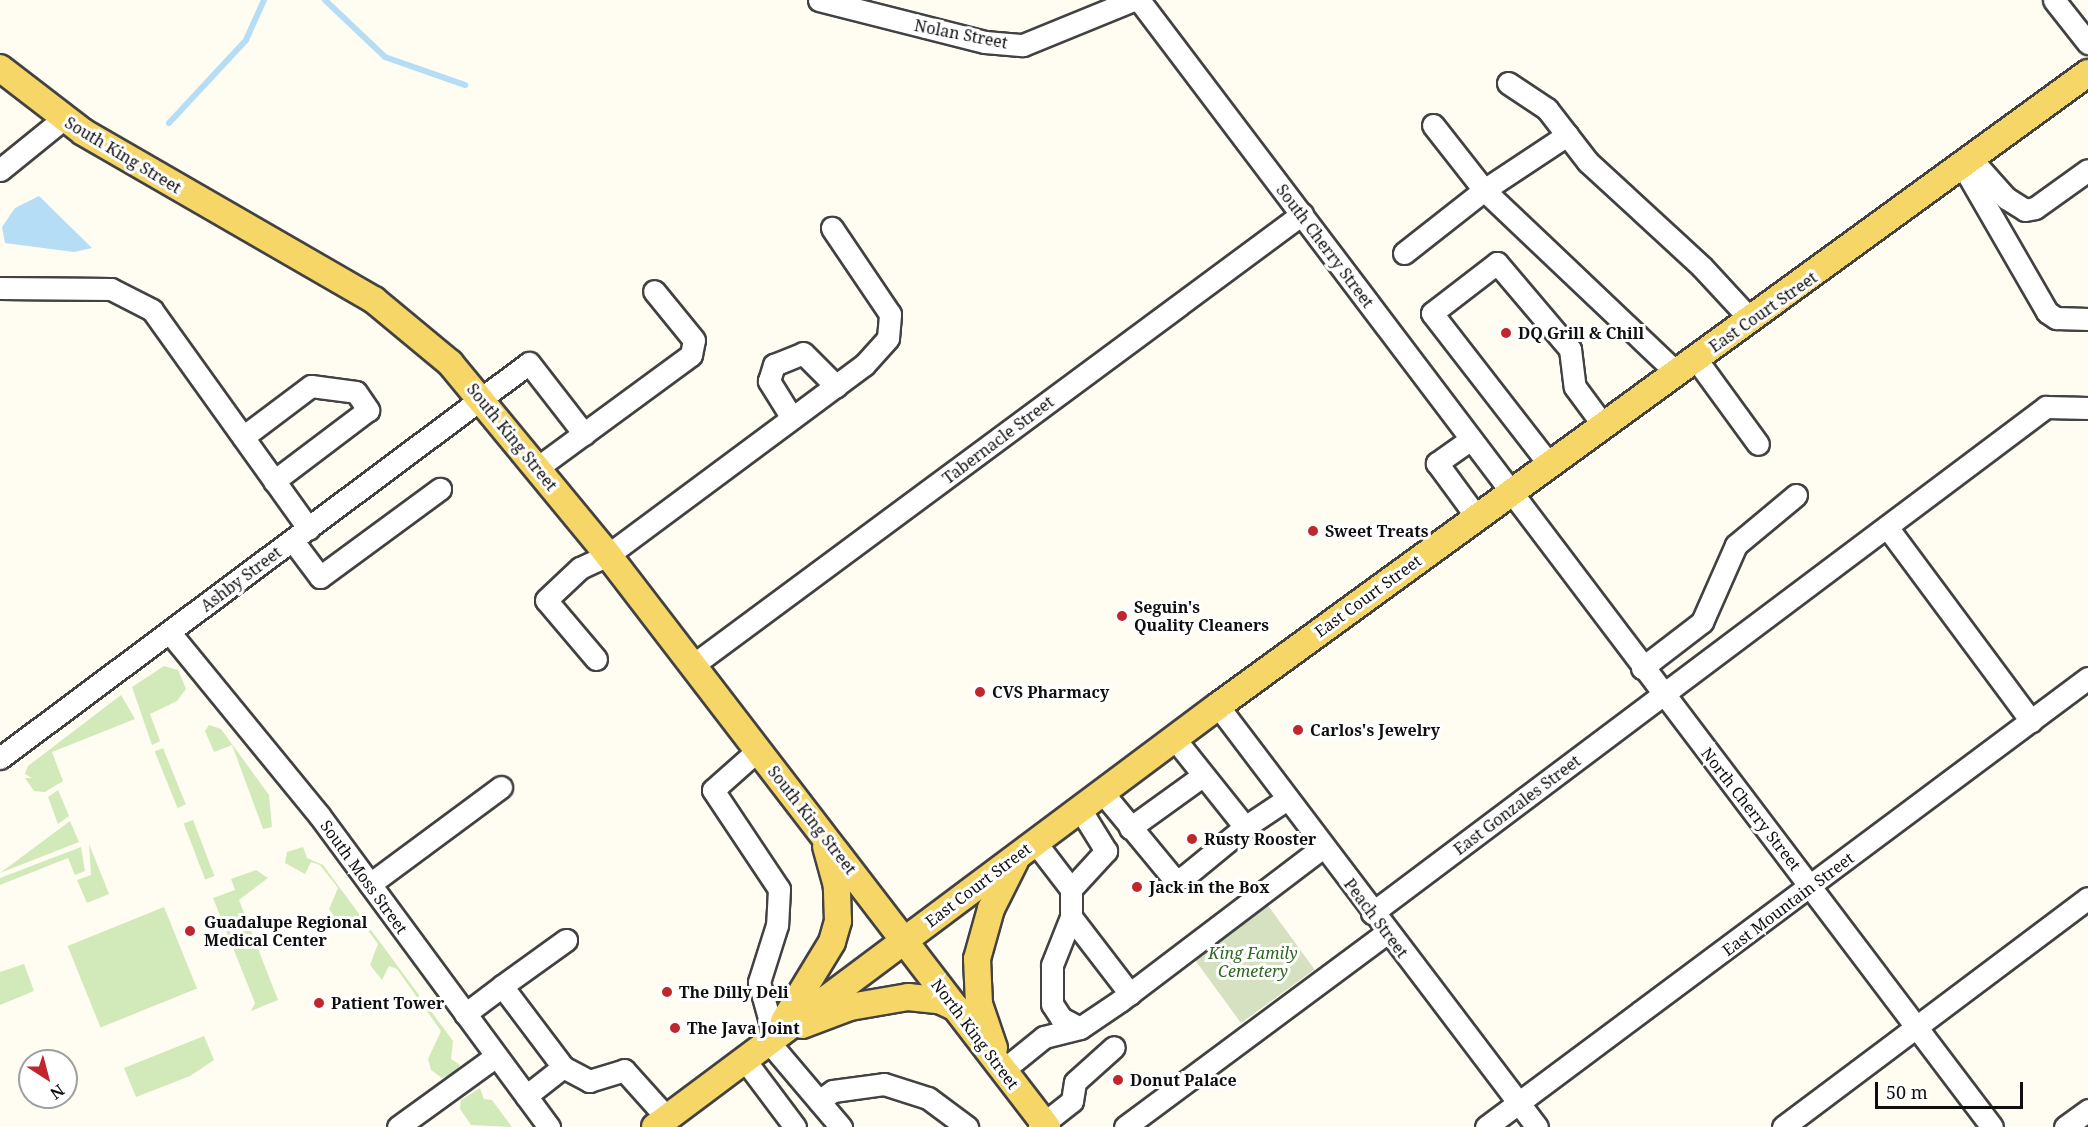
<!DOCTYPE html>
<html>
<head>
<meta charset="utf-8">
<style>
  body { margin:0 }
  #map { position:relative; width:2088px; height:1127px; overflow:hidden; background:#fffcf1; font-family:"Noto Serif",serif }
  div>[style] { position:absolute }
  .green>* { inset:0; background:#d2eaba; transform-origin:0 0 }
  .cemetery>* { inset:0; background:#d6e1c1; transform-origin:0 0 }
  .water>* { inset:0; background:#b6ddf6 }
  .stream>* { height:6px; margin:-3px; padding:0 3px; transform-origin:3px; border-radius:3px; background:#b6ddf6 }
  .roads { filter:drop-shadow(2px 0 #424242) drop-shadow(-2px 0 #424242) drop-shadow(0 2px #424242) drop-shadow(0 -2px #424242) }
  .minor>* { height:21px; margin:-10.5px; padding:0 10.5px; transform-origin:10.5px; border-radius:10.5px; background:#fff }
  .major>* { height:26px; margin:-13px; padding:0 13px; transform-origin:13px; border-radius:13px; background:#f7d668 }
  .dots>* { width:16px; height:16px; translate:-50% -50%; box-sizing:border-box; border:3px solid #fff; border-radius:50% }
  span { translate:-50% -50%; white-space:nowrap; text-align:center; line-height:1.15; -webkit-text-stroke:6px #fff; paint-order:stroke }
  .street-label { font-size:16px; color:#0f0f0f }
  .poi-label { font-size:16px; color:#0f0f0f; font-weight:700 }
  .left { translate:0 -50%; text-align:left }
  .park-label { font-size:16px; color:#2d671f; font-style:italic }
  .north { position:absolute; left:18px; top:1049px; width:60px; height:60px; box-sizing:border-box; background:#fff; border:2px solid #9f9f9f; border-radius:50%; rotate:144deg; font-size:16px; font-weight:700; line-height:24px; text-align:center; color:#0f0f0f }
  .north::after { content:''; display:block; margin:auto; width:21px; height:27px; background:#bf272c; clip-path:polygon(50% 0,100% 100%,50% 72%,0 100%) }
  .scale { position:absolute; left:1875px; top:1082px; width:148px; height:27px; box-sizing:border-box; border:3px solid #0f0f0f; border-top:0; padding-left:8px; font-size:18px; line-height:21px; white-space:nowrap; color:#0f0f0f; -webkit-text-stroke:4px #fff; paint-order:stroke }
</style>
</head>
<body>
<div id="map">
  <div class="green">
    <i style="clip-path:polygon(164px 666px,178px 670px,186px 689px,177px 701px,150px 714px,160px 741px,152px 745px,132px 687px)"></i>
    <i style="clip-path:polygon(121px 695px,135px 719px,52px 752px,63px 781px,45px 792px,34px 791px,25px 778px,32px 778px,25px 774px,28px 766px)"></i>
    <i style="clip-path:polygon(209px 725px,221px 729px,269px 795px,272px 827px,263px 829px,232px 745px,214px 752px,205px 731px)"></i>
    <i style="left:163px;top:748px;width:61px;height:9px;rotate:68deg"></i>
    <i style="clip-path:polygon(58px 790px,69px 816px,58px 824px,48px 797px)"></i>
    <i style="left:193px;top:820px;width:60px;height:10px;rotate:69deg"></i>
    <i style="clip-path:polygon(70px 821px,79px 842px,0 873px)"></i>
    <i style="clip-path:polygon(89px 844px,109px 894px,87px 903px,77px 880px,91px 875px)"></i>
    <i style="clip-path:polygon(81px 847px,85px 871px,75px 875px,68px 858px,0 885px,0 878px)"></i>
    <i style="clip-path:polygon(303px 847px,307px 858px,323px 865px,453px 1041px,451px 1059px,460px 1065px,455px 1073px,442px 1078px,431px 1070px,428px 1059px,441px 1031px,397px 969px,389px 966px,382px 980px,370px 965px,378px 944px,361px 921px,352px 918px,344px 930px,329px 909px,338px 888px,320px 865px,311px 862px,305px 874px,285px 863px,287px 852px)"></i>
    <i style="clip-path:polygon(256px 870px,268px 878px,239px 900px,278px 1000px,251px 1011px,255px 1003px,213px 898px,235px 890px,231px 879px)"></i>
    <i style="left:164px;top:907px;width:88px;height:104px;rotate:68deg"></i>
    <i style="clip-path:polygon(24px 964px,34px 991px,0 1005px,0 972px)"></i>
    <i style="clip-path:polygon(204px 1036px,214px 1060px,190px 1076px,136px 1097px,124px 1068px)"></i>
    <i style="clip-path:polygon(480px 1088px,484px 1099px,492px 1100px,512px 1127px,471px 1125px,460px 1109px,461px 1100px)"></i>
  </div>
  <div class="cemetery">
    <i style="left:1264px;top:900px;width:86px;height:91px;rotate:54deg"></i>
  </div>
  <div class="water">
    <i style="clip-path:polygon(39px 196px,92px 248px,74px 252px,5px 243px,2px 227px,15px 208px)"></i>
  </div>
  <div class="stream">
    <i style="left:325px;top:0;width:83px;rotate:43.5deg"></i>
    <i style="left:385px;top:57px;width:85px;rotate:19.3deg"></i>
    <i style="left:169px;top:123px;width:113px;rotate:-47.1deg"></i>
    <i style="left:246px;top:40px;width:44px;rotate:-65.8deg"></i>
  </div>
  <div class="roads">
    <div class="minor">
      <i style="left:819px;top:0;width:171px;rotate:14.2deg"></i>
      <i style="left:985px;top:42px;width:38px;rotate:5deg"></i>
      <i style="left:1023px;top:45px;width:119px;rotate:-22.2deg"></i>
      <i style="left:1139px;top:0;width:1413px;rotate:52.88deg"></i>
      <i style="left:2054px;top:0;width:55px;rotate:51.7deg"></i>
      <i style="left:1508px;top:83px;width:47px;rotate:33.7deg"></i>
      <i style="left:1547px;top:109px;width:67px;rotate:52.3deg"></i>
      <i style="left:1588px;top:162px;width:155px;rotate:42.6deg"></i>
      <i style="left:1702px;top:267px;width:72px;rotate:47.2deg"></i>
      <i style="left:1433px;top:125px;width:83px;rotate:51.9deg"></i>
      <i style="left:1484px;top:190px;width:266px;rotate:43.5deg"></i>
      <i style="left:1973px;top:161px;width:50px;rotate:48.3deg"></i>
      <i style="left:2006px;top:198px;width:22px;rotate:32deg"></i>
      <i style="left:2025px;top:210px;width:10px;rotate:-11deg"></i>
      <i style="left:2035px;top:208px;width:65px;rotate:-35.6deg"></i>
      <i style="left:1964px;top:168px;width:166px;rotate:60deg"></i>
      <i style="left:2047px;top:312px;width:11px;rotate:34deg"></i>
      <i style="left:2056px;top:318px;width:32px;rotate:2deg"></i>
      <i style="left:0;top:170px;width:81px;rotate:-39deg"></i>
      <i style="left:1404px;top:253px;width:102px;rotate:-38.2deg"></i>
      <i style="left:1484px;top:190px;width:100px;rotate:-33.5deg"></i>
      <i style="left:0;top:288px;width:111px;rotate:0.5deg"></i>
      <i style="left:111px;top:289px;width:46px;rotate:27.1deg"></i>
      <i style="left:152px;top:310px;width:269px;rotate:54.4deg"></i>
      <i style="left:1696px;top:359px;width:105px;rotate:53.9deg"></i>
      <i style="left:792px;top:418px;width:44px;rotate:-121.9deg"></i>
      <i style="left:769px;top:381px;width:17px;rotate:-73deg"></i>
      <i style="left:774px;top:365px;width:31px;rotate:-22deg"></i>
      <i style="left:803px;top:353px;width:47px;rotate:45deg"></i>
      <i style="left:243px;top:437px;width:85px;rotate:-36.9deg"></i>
      <i style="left:311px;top:386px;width:45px;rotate:7.6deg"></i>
      <i style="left:356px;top:392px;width:22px;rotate:56deg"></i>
      <i style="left:368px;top:410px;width:118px;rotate:142.9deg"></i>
      <i style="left:1471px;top:439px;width:42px;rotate:144.8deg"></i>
      <i style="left:1437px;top:463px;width:66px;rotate:53.7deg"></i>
      <i style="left:1549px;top:464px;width:191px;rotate:-127.8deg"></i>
      <i style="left:1432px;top:313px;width:82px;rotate:-37.6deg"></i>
      <i style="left:1497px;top:263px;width:113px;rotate:49.7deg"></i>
      <i style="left:1570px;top:349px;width:38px;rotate:83deg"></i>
      <i style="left:1575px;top:387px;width:47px;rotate:53.6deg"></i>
      <i style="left:537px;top:468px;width:191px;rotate:-36.3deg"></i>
      <i style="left:691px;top:355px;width:15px;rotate:-79deg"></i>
      <i style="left:694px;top:340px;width:63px;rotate:-129.2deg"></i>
      <i style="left:1887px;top:527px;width:242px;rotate:53.4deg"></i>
      <i style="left:293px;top:541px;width:45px;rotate:53.1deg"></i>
      <i style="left:320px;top:577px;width:149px;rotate:-36.3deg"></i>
      <i style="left:170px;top:633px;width:235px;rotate:50.7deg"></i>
      <i style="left:319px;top:815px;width:388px;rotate:53.6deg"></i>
      <i style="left:596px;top:659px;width:77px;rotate:-130.3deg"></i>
      <i style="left:546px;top:600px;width:47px;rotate:-43.3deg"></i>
      <i style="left:580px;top:568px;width:31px;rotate:-25deg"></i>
      <i style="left:608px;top:555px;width:319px;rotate:-36.6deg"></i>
      <i style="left:864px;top:365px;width:36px;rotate:-48deg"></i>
      <i style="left:888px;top:338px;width:24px;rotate:-85deg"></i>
      <i style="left:890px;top:314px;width:104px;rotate:-124deg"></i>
      <i style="left:693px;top:665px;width:758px;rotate:-36.52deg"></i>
      <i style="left:1642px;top:668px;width:76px;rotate:-37.5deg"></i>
      <i style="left:1702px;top:622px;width:84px;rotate:-66.2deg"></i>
      <i style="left:1736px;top:545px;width:78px;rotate:-39.8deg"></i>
      <i style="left:1218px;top:706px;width:528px;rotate:52.85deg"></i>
      <i style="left:1174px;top:738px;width:114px;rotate:51.4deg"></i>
      <i style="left:1245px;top:827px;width:50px;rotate:-33.7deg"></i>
      <i style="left:758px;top:750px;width:60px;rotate:138.4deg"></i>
      <i style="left:713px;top:790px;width:119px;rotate:56.3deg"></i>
      <i style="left:779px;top:889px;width:36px;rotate:93deg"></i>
      <i style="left:777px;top:925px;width:60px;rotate:107.5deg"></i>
      <i style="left:759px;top:982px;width:56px;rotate:74.5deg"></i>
      <i style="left:0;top:758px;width:660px;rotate:-36.75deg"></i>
      <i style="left:529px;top:363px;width:90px;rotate:52.2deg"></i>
      <i style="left:1102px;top:792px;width:113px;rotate:50.4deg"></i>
      <i style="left:1174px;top:879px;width:10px;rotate:-11deg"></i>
      <i style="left:1184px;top:877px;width:79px;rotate:-39.3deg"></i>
      <i style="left:1130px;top:828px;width:89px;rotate:-35.8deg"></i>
      <i style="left:1035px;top:842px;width:59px;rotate:52.5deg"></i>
      <i style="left:1071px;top:889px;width:28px;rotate:90deg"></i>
      <i style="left:1071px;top:917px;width:52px;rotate:111.6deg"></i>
      <i style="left:1052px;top:965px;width:39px;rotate:90deg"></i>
      <i style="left:1052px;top:1004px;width:17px;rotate:57deg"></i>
      <i style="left:1061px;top:1018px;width:21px;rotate:28deg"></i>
      <i style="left:370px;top:884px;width:163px;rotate:-36.5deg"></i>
      <i style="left:1071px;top:889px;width:52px;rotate:-47.4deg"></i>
      <i style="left:1106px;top:851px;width:49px;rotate:-121.8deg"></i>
      <i style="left:1372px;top:913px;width:843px;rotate:-36.9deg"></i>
      <i style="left:2046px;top:407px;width:42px;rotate:1.4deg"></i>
      <i style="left:1071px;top:917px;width:97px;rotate:52.5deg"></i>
      <i style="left:502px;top:986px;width:79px;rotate:-35.7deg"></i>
      <i style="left:465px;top:1014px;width:46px;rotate:-37.1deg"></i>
      <i style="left:502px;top:986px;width:101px;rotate:53deg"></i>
      <i style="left:563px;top:1067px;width:30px;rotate:28deg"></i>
      <i style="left:589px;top:1081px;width:37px;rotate:-17deg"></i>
      <i style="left:624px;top:1070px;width:64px;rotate:48.1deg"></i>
      <i style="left:768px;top:1041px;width:113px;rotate:49.7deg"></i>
      <i style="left:744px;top:1059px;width:85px;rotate:53.1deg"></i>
      <i style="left:1002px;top:1071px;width:54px;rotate:-39deg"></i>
      <i style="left:1044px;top:1037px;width:37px;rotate:-14deg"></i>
      <i style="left:1080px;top:1028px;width:48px;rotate:-34deg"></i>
      <i style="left:1120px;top:1001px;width:255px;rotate:-37.2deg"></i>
      <i style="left:526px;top:1096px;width:47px;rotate:-38.1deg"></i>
      <i style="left:819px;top:1101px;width:17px;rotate:-36deg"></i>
      <i style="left:833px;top:1091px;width:51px;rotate:-7.8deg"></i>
      <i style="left:884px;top:1084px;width:46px;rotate:17.7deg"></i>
      <i style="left:928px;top:1098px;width:49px;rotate:36.6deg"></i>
      <i style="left:398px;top:1127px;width:121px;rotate:-35.9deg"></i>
      <i style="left:1039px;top:1127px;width:42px;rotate:-38.2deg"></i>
      <i style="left:1072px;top:1101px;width:19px;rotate:-81deg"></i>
      <i style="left:1075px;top:1082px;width:52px;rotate:-41.9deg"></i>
      <i style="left:1125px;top:1127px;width:325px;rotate:-36.6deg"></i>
      <i style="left:1486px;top:1127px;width:751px;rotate:-36.72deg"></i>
      <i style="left:1783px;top:1127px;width:381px;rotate:-36.9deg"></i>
      <i style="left:2065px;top:1127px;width:29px;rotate:-36deg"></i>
    </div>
    <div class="major">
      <i style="left:0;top:68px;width:105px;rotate:37.6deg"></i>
      <i style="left:83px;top:132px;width:336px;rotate:30deg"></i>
      <i style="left:374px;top:300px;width:99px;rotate:39.7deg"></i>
      <i style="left:450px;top:363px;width:249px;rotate:50.5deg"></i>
      <i style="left:608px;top:555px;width:721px;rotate:52.49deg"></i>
      <i style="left:784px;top:1021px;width:92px;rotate:-58.7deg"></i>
      <i style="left:832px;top:942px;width:22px;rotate:-74deg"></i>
      <i style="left:838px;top:921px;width:35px;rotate:-92deg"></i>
      <i style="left:837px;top:886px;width:41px;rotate:-105.4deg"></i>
      <i style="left:802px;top:1025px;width:51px;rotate:-20.6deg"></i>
      <i style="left:850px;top:1007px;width:59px;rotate:-9.8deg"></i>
      <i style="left:908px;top:997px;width:31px;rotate:6deg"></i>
      <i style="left:939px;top:1000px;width:19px;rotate:25deg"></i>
      <i style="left:994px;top:1048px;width:46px;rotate:-108.8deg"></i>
      <i style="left:979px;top:1004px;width:45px;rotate:-92.5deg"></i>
      <i style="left:977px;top:959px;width:52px;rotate:-74.4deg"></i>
      <i style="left:991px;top:909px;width:54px;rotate:-63.4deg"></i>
      <i style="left:655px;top:1127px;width:703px;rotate:-36.79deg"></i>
      <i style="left:1218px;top:706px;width:1076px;rotate:-36.04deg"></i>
    </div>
  </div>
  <div class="dots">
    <i style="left:1506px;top:333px;background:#bf272c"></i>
    <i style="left:1313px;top:531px;background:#bf272c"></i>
    <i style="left:1122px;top:616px;background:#bf272c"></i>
    <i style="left:980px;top:692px;background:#bf272c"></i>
    <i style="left:1298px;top:730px;background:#bf272c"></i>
    <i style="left:1192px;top:839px;background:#bf272c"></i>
    <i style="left:1137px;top:887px;background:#bf272c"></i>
    <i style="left:190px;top:931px;background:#bf272c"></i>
    <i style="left:667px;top:992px;background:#bf272c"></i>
    <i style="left:319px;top:1003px;background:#bf272c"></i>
    <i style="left:675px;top:1028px;background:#bf272c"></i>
    <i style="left:1118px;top:1080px;background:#bf272c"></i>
  </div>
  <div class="street-label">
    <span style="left:961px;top:34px;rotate:11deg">Nolan Street</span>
    <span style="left:123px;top:155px;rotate:31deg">South King Street</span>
    <span style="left:1325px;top:246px;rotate:53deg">South Cherry Street</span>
    <span style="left:1763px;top:312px;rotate:-35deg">East Court Street</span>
    <span style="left:512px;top:437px;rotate:51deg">South King Street</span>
    <span style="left:998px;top:440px;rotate:-37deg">Tabernacle Street</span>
    <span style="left:241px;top:579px;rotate:-37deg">Ashby Street</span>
    <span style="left:1368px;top:596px;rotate:-36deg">East Court Street</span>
    <span style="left:1517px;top:805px;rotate:-37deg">East Gonzales Street</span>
    <span style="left:1751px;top:809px;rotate:52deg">North Cherry Street</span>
    <span style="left:812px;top:820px;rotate:52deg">South King Street</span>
    <span style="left:364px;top:877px;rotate:54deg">South Moss Street</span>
    <span style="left:978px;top:885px;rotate:-37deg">East Court Street</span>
    <span style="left:1788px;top:904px;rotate:-37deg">East Mountain Street</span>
    <span style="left:1376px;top:918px;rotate:53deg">Peach Street</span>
    <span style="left:975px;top:1034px;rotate:53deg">North King Street</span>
  </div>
  <div class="poi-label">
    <span class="left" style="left:1518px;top:333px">DQ Grill &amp; Chill</span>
    <span class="left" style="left:1325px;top:531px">Sweet Treats</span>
    <span class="left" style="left:1134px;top:616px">Seguin's<br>Quality Cleaners</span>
    <span class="left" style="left:992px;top:692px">CVS Pharmacy</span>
    <span class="left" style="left:1310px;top:730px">Carlos's Jewelry</span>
    <span class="left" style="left:1204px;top:839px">Rusty Rooster</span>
    <span class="left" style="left:1149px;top:887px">Jack in the Box</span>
    <span class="left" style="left:204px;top:931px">Guadalupe Regional<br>Medical Center</span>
    <span class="left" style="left:679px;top:992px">The Dilly Deli</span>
    <span class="left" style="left:331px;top:1003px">Patient Tower</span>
    <span class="left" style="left:687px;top:1028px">The Java Joint</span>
    <span class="left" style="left:1130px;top:1080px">Donut Palace</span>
  </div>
  <div class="park-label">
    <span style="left:1253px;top:962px">King Family<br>Cemetery</span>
  </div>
  <div class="north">N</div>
  <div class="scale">50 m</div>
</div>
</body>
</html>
